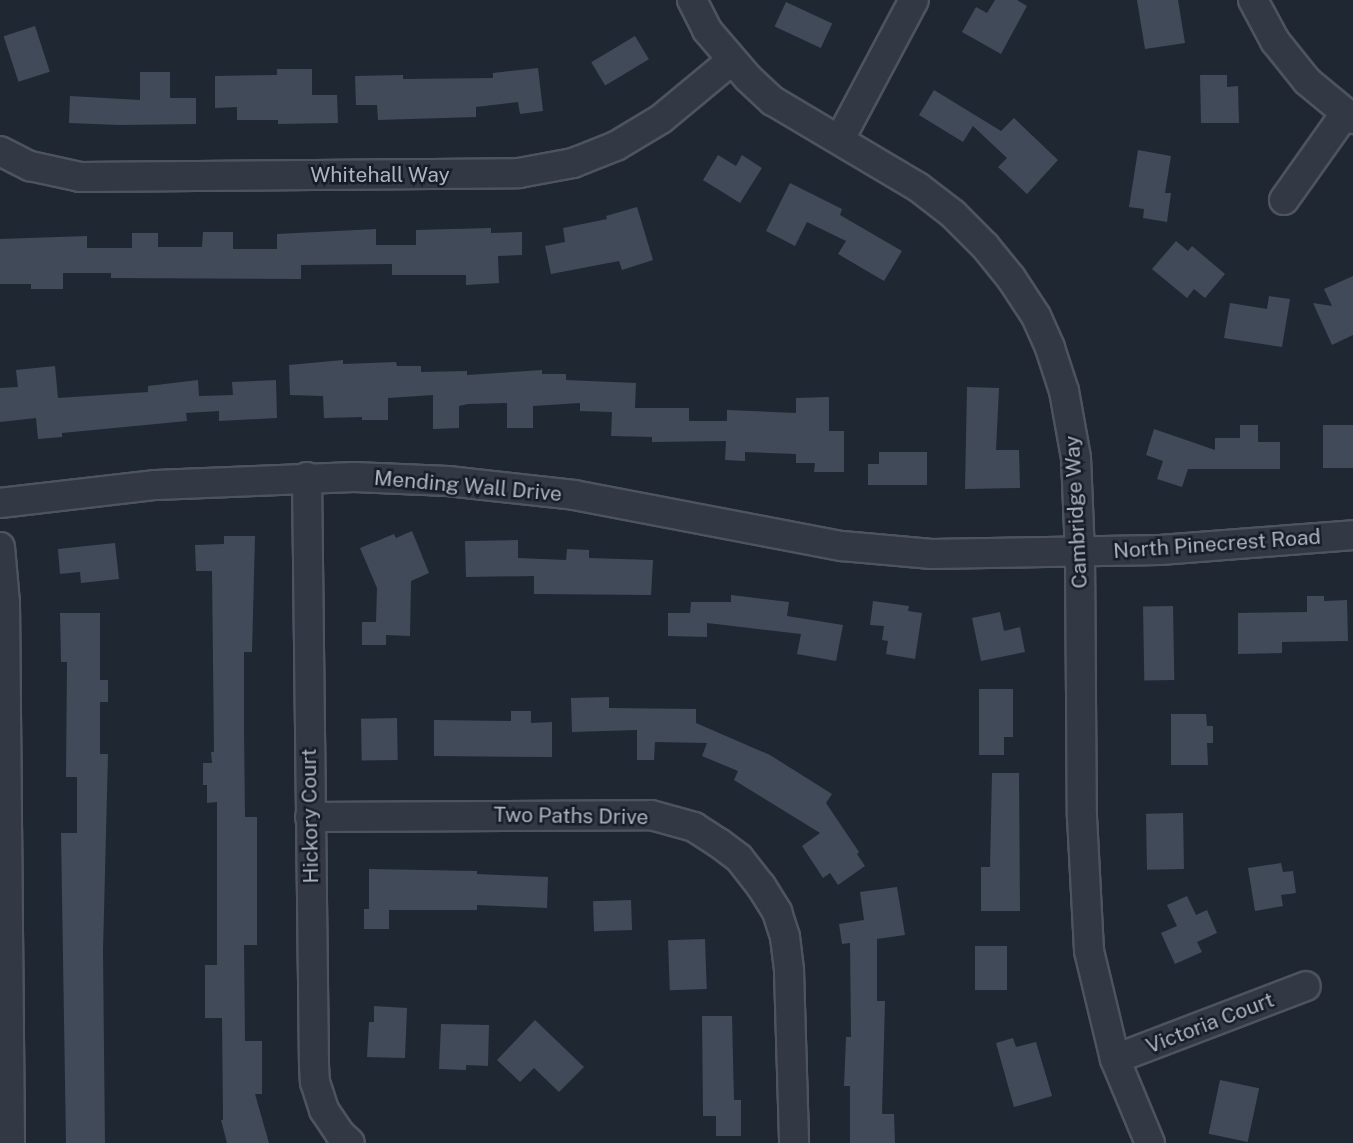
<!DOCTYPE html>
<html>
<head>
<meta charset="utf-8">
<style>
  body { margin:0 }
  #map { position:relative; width:1353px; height:1143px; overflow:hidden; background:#1f2733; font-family:"Public Sans",sans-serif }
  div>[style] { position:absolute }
  .building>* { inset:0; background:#414a58; transform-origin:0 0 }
  .roads { filter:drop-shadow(2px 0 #4d5460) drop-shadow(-2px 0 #4d5460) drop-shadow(0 2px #4d5460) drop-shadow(0 -2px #4d5460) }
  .minor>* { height:28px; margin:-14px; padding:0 14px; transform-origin:14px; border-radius:14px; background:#323944 }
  span { translate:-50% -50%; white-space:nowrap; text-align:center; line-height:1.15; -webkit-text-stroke:5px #181e28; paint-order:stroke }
  .street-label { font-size:21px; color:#acb4c2 }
</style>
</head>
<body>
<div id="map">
  <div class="building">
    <i style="clip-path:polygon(995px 0,1017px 0,1027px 6px,1001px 54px,962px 32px,976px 7px,987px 13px)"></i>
    <i style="clip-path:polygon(1137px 0,1178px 0,1185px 43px,1145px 49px)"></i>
    <i style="left:786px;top:2px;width:51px;height:27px;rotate:25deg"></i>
    <i style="left:35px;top:26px;width:48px;height:33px;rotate:72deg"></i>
    <i style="left:635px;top:36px;width:27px;height:51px;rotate:59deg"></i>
    <i style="clip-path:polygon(538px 68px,543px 111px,520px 114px,518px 102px,476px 107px,476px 117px,378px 120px,377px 105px,356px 105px,355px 76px,403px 75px,403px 79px,493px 78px,493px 73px)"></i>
    <i style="clip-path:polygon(277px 69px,312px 69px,312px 95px,337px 95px,338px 123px,278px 124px,278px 120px,237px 120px,237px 107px,215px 108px,215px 76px,277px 75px)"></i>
    <i style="clip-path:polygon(140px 72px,170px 72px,170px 98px,196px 98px,196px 124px,120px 125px,69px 123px,70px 96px,140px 100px)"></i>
    <i style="clip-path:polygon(1200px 75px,1227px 75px,1227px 87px,1238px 86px,1239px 123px,1201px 123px)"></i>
    <i style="clip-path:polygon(934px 90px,1001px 131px,1014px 118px,1058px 160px,1027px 194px,998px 167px,1007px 158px,973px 126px,963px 142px,919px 115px)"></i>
    <i style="clip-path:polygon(1138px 150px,1171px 156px,1165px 193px,1171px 193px,1167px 222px,1143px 218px,1144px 209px,1129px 207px)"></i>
    <i style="clip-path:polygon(718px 155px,736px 166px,742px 155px,762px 168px,740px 203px,703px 180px)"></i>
    <i style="clip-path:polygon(790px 183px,842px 209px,840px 215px,902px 251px,884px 281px,838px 254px,846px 241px,807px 222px,795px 246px,766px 231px)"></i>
    <i style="clip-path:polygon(637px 207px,653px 260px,622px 270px,619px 261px,551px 274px,545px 246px,565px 242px,563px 228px,607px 219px,606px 216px)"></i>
    <i style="clip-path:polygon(491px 228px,491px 233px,522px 232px,522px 255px,498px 256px,499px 283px,466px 285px,466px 275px,392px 275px,392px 264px,301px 265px,301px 279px,111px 278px,111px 273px,63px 273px,63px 289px,31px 289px,31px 284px,0 284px,0 239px,87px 236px,87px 248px,132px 248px,132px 233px,158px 233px,158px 247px,202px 247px,203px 232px,233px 232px,233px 249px,277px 249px,277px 234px,376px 229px,376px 245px,416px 245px,416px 230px)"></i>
    <i style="clip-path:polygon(1176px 241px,1188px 251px,1192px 246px,1225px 274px,1205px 298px,1194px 289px,1187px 298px,1152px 269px)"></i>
    <i style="clip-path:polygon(1353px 276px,1353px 335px,1332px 345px,1313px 303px,1332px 306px,1324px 289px)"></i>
    <i style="clip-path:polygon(1269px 296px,1290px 299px,1282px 347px,1224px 338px,1230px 303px,1267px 309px)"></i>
    <i style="clip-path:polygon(343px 360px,343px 364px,396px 362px,397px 366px,421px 366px,421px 372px,467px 371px,467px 375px,542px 370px,542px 374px,566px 374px,566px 380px,636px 383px,635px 408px,689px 408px,689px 421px,727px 421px,727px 410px,796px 413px,796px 398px,829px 397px,829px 431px,844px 431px,844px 472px,814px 472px,815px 463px,796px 463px,796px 454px,745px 452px,745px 461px,725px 460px,726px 441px,652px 442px,652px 437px,611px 436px,612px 412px,580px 411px,580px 403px,533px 406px,533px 428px,507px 428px,507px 403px,468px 404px,459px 406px,459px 428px,433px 429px,433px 395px,388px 398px,388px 420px,362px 420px,362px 417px,324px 418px,323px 396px,290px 395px,289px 365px)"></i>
    <i style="clip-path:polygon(55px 366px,58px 398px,148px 392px,148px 386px,198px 380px,199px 396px,233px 395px,232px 382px,276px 380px,277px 418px,219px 421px,219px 411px,186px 413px,187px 421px,62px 433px,62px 437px,38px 439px,36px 418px,0 422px,0 388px,18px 387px,16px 370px)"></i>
    <i style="clip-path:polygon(967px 387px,999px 388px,996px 450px,1019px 450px,1020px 488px,965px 489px)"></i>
    <i style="clip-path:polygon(1240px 425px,1258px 425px,1258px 442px,1280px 442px,1280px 469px,1188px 469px,1182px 487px,1157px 479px,1163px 461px,1146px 455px,1154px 429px,1215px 450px,1215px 438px,1240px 438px)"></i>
    <i style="left:1323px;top:425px;width:30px;height:43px"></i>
    <i style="clip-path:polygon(879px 452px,927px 452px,927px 485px,868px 485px,868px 464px,879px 464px)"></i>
    <i style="clip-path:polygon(412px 531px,429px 573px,411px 581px,410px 636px,386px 635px,386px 645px,362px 645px,362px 622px,376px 622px,377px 588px,360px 548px,394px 534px,396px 538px)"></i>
    <i style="clip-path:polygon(224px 536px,255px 536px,252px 652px,244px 652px,244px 727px,245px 817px,257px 817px,257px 945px,244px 945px,245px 1041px,262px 1041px,262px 1094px,255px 1094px,269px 1143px,227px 1143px,221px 1120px,223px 1120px,222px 1018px,205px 1018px,205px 965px,217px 965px,217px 802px,207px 803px,207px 785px,203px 785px,203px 763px,212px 763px,211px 752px,214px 752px,212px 571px,196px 571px,195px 545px,224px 544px)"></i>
    <i style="clip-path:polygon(518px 540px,518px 558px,566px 560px,567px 549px,589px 550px,589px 558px,653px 560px,651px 595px,534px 594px,534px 576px,466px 577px,465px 541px)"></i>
    <i style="clip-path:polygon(115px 543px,119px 579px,81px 583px,80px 572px,60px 574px,58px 549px)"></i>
    <i style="clip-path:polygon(731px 595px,789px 602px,787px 616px,843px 625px,836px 661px,797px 654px,801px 634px,707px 623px,707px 637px,668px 636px,668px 613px,690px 613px,691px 602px,731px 602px)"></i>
    <i style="clip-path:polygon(1307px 596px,1324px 596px,1324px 601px,1347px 600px,1348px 641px,1282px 642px,1282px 653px,1238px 654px,1238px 613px,1307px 612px)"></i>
    <i style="clip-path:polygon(873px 601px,909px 606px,908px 611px,922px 613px,915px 659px,886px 654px,888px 641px,882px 640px,884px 626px,870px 625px)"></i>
    <i style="left:1173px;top:606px;width:74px;height:30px;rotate:89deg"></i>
    <i style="clip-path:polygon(1000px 612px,1004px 631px,1020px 627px,1025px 652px,981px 661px,972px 618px)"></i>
    <i style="clip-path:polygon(60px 613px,100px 613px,100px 680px,108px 680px,108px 702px,100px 702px,100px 754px,108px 754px,103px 951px,105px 1143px,66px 1143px,61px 833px,77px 833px,77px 777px,66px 777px,67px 662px,61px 662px)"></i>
    <i style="clip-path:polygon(979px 689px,1013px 689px,1013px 737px,1004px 737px,1004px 755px,979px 755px)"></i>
    <i style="clip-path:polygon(609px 697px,609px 708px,696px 709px,696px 723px,770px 755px,832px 794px,826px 803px,859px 852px,857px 854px,865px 866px,838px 885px,830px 873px,823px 878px,802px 846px,820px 833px,734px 780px,738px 771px,702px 756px,707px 743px,655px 742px,654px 760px,637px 760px,637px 730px,572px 732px,571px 698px)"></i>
    <i style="clip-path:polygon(511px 711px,531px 711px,531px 723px,552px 722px,552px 757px,434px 756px,434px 720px,511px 721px)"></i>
    <i style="clip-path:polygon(1171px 714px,1206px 714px,1207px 726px,1213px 726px,1213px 743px,1207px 743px,1208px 765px,1171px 765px)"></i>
    <i style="left:397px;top:718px;width:42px;height:36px;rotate:89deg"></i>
    <i style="clip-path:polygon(992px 773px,1019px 773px,1020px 911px,981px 911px,981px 867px,990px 867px)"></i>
    <i style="left:1183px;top:813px;width:56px;height:37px;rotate:89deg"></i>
    <i style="clip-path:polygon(1281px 863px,1283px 872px,1293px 871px,1296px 893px,1281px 895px,1283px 906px,1255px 911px,1248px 868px)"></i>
    <i style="clip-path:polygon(369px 869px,477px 871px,477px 874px,548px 877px,547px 908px,477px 905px,477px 910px,389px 910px,389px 929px,364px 929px,364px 909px,369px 909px)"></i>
    <i style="clip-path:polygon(897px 887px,905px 935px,877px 939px,877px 1001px,885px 1001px,882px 1114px,894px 1114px,895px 1143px,850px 1143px,850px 1086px,844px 1086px,846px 1037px,851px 1037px,850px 943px,842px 944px,839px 924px,864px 920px,860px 892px)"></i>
    <i style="clip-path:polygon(1187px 896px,1196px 915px,1207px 910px,1217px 933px,1197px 942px,1202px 952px,1175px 964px,1161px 933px,1177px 926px,1167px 905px)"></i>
    <i style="left:631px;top:900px;width:30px;height:38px;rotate:88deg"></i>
    <i style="left:705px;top:939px;width:50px;height:37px;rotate:88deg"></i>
    <i style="left:975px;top:946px;width:32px;height:44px"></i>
    <i style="clip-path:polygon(374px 1006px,407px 1008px,405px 1058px,367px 1057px,369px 1022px,374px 1022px)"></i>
    <i style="clip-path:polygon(702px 1016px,732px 1016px,734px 1100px,741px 1100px,741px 1136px,716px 1136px,716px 1116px,703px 1116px)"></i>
    <i style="clip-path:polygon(535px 1020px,584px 1067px,559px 1092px,534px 1068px,520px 1082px,497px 1060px)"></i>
    <i style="clip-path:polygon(441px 1024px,489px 1025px,488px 1066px,466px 1065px,466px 1070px,439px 1069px)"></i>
    <i style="clip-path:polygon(1013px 1038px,1016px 1047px,1036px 1042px,1052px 1096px,1014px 1107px,996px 1043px)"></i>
    <i style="left:1220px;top:1080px;width:40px;height:55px;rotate:12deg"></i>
  </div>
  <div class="roads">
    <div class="minor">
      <i style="left:692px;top:0;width:34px;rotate:63deg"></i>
      <i style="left:707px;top:30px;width:63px;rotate:49.5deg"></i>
      <i style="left:748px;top:78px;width:34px;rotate:43deg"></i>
      <i style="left:773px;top:101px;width:169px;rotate:30.7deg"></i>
      <i style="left:918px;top:187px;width:44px;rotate:37.6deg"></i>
      <i style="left:953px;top:214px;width:45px;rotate:45deg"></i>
      <i style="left:985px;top:246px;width:41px;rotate:50.9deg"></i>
      <i style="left:1011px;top:278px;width:45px;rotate:56.7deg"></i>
      <i style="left:1036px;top:316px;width:35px;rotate:66deg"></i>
      <i style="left:1050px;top:348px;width:45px;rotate:72deg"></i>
      <i style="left:1064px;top:391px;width:68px;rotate:79.8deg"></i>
      <i style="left:1076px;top:458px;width:95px;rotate:87.6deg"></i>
      <i style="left:1080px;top:553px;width:264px;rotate:89.6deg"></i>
      <i style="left:1082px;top:817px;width:134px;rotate:87deg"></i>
      <i style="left:1089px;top:951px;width:111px;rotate:76.5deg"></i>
      <i style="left:1115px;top:1059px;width:91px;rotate:67.4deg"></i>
      <i style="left:1253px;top:0;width:47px;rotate:61.8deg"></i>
      <i style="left:1275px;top:41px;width:51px;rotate:51.3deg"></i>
      <i style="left:1307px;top:81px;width:60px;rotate:39.6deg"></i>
      <i style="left:840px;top:139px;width:157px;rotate:-62deg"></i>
      <i style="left:0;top:151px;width:34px;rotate:27deg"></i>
      <i style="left:30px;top:166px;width:51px;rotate:12.4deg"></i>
      <i style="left:80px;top:177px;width:439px;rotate:-0.5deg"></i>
      <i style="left:519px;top:173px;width:55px;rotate:-10.5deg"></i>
      <i style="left:573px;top:163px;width:46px;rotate:-21.6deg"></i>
      <i style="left:616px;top:146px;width:52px;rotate:-31deg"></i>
      <i style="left:661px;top:119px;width:92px;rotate:-39.7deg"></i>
      <i style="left:1284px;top:200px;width:105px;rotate:-54.7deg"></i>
      <i style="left:307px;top:477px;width:588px;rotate:89.32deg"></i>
      <i style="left:314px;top:1065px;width:17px;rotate:87deg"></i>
      <i style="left:315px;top:1082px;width:29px;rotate:72deg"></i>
      <i style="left:324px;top:1110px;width:29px;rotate:56deg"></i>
      <i style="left:340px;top:1134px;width:13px;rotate:42deg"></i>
      <i style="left:0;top:503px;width:157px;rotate:-6.6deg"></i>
      <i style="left:156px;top:485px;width:198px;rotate:-2.3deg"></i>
      <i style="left:354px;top:477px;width:94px;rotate:2.4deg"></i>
      <i style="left:448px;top:481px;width:127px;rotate:6.3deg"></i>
      <i style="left:574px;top:495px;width:273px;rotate:10.8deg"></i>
      <i style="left:842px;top:546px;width:90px;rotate:5.1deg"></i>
      <i style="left:932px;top:554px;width:228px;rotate:-1deg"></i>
      <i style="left:1160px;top:550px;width:194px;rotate:-4.4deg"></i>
      <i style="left:0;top:547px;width:56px;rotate:84.9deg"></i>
      <i style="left:5px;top:603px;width:540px;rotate:89.47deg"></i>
      <i style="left:310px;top:817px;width:341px;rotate:-0.3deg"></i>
      <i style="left:651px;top:815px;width:45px;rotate:15.6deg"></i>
      <i style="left:694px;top:827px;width:30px;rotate:33deg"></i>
      <i style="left:719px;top:843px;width:25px;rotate:37deg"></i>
      <i style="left:739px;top:858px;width:36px;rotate:52deg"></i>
      <i style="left:761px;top:886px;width:31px;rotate:58deg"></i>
      <i style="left:777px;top:912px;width:26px;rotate:72deg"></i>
      <i style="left:785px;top:937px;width:34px;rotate:83deg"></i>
      <i style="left:789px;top:971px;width:172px;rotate:88.3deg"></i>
      <i style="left:1115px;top:1059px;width:204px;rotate:-20.9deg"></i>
    </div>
  </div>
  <div class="street-label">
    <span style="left:380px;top:175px">Whitehall Way</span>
    <span style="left:468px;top:486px;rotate:5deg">Mending Wall Drive</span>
    <span style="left:1076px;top:512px;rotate:-93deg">Cambridge Way</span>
    <span style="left:1217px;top:544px;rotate:-4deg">North Pinecrest Road</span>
    <span style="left:310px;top:816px;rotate:-91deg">Hickory Court</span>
    <span style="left:571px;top:816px;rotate:1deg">Two Paths Drive</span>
    <span style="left:1210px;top:1023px;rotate:-21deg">Victoria Court</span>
  </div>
</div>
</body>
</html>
